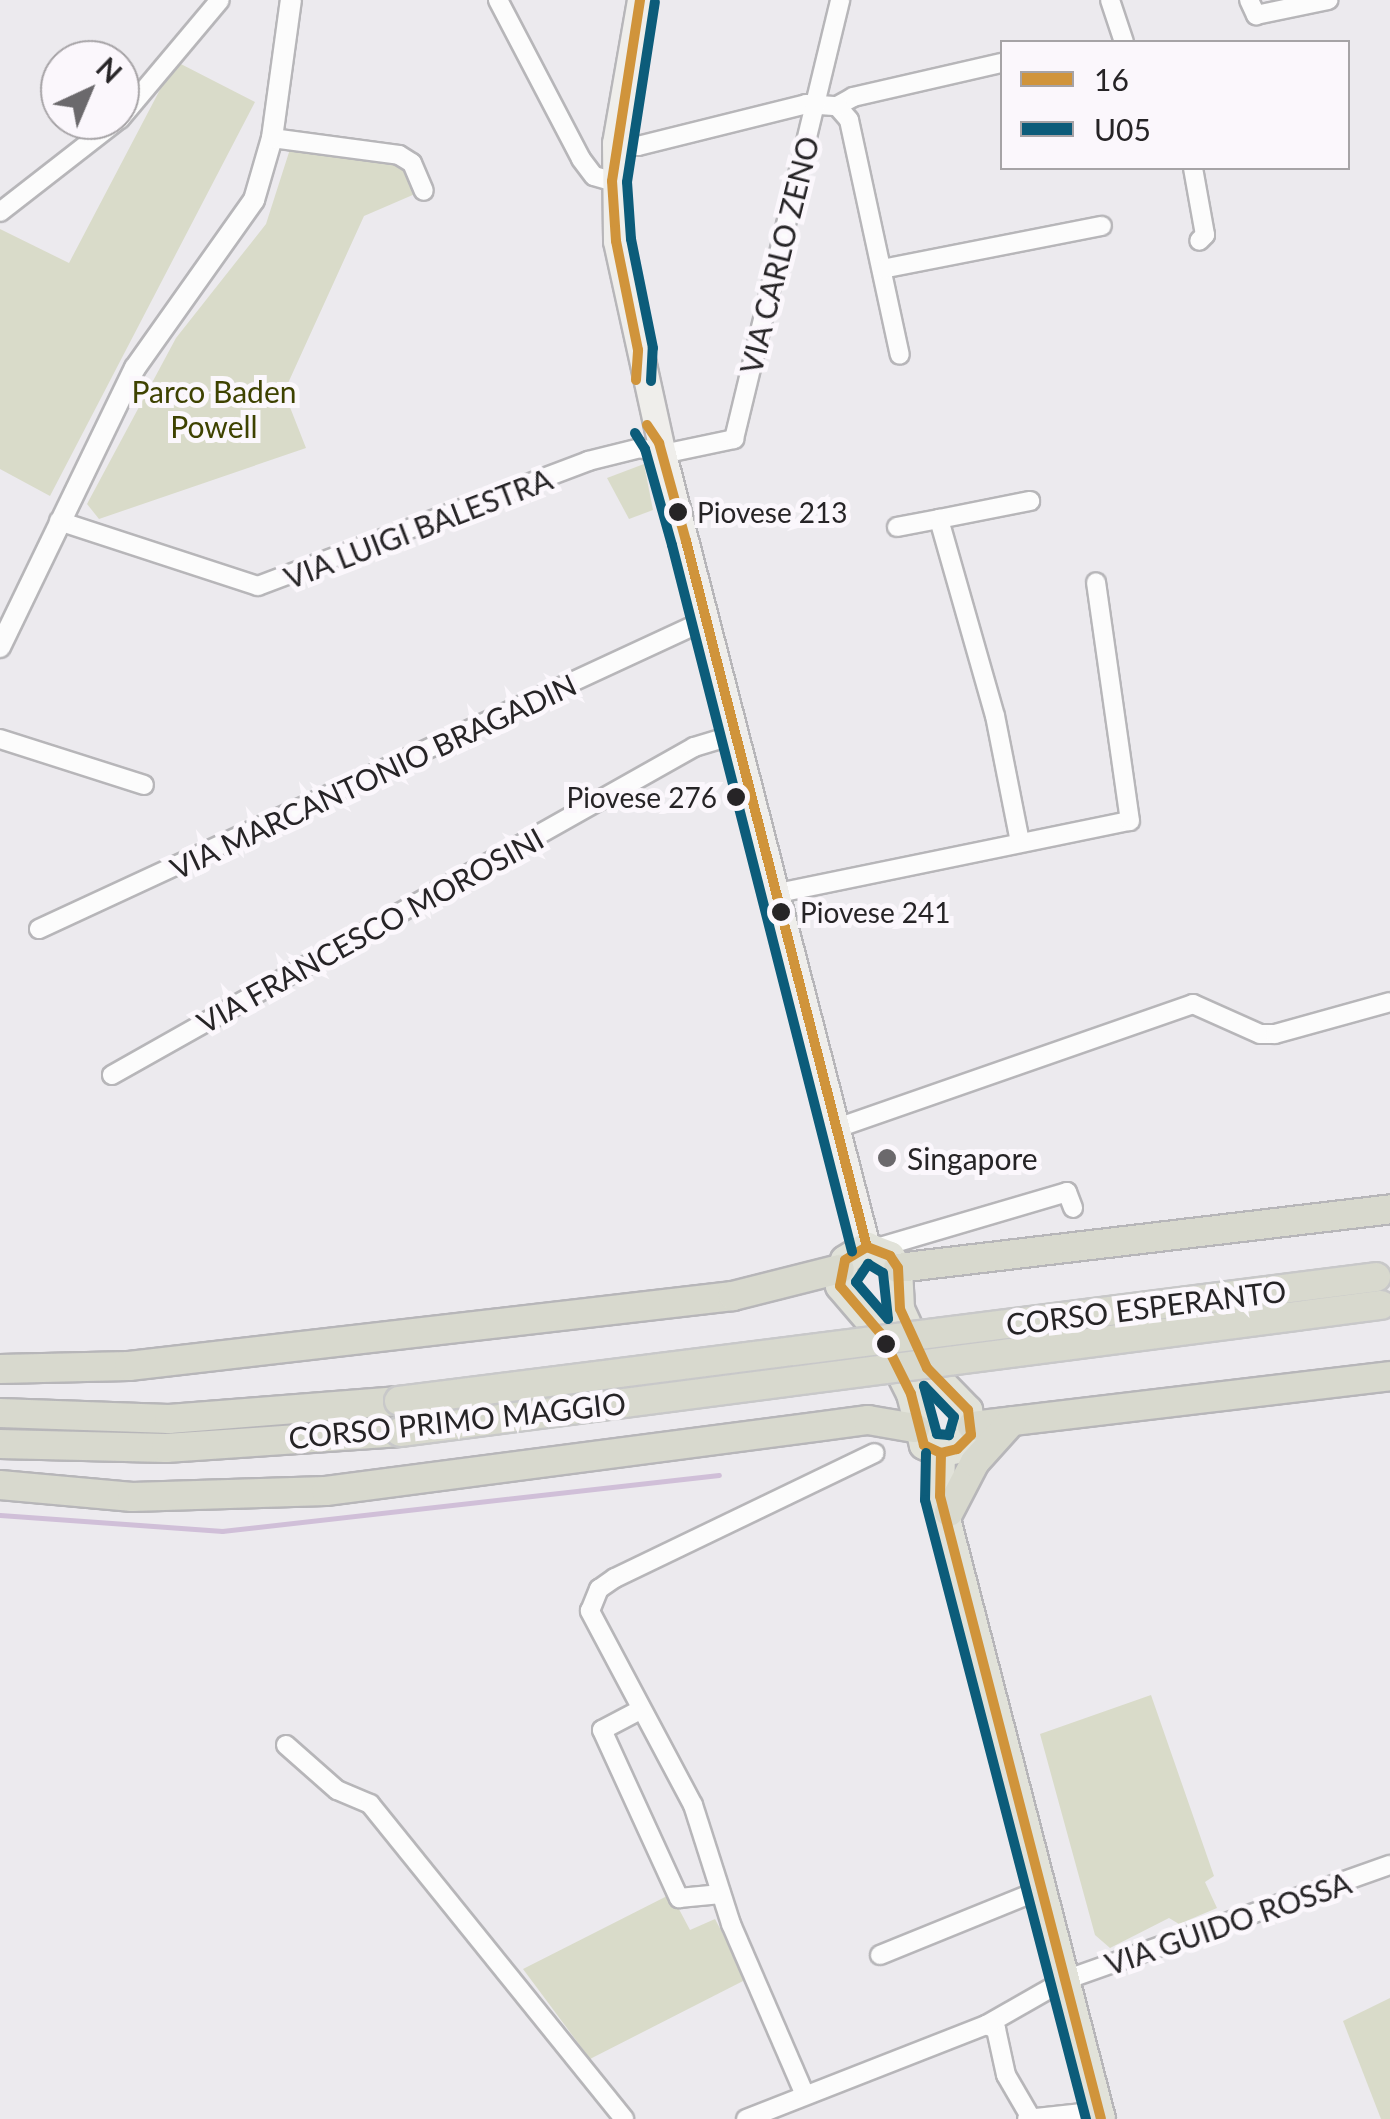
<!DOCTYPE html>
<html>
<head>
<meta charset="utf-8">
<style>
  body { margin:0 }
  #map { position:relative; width:1390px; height:2119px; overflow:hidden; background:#eceaee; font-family:Lato,sans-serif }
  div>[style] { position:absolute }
  .green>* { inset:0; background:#d9dbc9 }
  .stream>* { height:5px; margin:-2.5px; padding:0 2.5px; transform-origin:2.5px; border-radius:2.5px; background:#d0bfd8 }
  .roads { filter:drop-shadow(2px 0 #b7b6b9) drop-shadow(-2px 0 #b7b6b9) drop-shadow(0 2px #b7b6b9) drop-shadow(0 -2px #b7b6b9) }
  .minor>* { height:18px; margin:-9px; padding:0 9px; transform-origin:9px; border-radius:9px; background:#fcfcfc }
  .tertiary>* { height:20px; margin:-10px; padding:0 10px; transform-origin:10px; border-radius:10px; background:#fcfcfc }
  .secondary>* { height:25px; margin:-12.5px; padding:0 12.5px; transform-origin:12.5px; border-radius:12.5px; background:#efeeeb }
  .primary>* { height:28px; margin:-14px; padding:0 14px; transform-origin:14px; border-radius:14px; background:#e1e2d9 }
  .trunk>* { height:28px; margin:-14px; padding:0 14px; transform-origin:14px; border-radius:14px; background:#d8d9ce }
  .bridges { filter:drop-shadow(2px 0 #c8c8c9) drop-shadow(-2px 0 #c8c8c9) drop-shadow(0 2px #c8c8c9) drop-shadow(0 -2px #c8c8c9) }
  .trunk-bridge>* { height:28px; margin:-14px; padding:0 14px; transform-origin:14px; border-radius:14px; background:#d8d9ce }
  .bus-1>* { height:10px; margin:-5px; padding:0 5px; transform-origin:5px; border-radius:5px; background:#d0943b }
  .bus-2>* { height:10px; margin:-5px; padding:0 5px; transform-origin:5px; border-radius:5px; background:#0c5c7a }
  .dots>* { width:28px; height:28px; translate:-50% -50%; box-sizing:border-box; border:5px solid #fbf7fc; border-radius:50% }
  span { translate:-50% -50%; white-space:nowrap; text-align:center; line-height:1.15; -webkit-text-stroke:10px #fbf7fc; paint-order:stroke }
  .bus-label { font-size:28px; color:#262426 }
  .left { translate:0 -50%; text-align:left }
  .right { translate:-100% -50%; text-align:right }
  .street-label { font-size:30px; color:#262426 }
  .park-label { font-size:30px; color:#3e4200 }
  .poi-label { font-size:30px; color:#262426 }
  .legend { position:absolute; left:1000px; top:40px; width:350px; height:130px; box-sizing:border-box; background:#fbf7fc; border:2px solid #a6a3a6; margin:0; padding:12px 18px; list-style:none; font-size:30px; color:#262426 }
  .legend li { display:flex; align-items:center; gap:20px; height:50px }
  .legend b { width:50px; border:2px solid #a6a3a6 }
  .north { position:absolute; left:40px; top:40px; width:100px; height:100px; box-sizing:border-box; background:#fbf7fc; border:2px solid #a6a3a6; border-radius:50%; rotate:44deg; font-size:28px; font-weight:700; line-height:40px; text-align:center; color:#262426 }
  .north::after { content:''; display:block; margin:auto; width:35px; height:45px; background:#6b696c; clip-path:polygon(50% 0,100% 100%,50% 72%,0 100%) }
</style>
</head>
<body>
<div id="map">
  <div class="green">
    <i style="clip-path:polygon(175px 61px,255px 102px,50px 496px,0 469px,0 229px,69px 263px)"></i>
    <i style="clip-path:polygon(291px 146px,397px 161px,410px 170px,415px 194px,364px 216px,284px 392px,306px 448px,99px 519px,87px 504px,176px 338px,266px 224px)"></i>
    <i style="clip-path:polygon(644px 464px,653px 510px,629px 519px,607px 478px)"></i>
    <i style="clip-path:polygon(1151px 1695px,1214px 1876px,1205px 1882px,1217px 1908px,1179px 1924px,1169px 1918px,1110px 1948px,1095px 1935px,1040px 1734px)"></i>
    <i style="clip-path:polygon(671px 1894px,690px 1930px,715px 1919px,747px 1979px,590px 2059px,523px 1969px)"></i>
    <i style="clip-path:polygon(1390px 1998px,1390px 2119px,1381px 2119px,1343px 2021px)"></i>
  </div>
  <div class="stream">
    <i style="left:0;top:1515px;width:223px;rotate:4.1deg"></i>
    <i style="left:222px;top:1531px;width:500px;rotate:-6.43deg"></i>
  </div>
  <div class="roads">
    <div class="minor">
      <i style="left:498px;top:0;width:179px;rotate:62.4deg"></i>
      <i style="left:581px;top:159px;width:21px;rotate:53deg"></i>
      <i style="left:594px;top:176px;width:19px;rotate:16deg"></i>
      <i style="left:1110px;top:0;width:44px;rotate:71.6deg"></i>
      <i style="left:1249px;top:0;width:17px;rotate:65deg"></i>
      <i style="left:1256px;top:15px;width:74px;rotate:-11.8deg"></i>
      <i style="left:837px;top:106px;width:18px;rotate:49deg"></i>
      <i style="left:849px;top:120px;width:240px;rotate:77.8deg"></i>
      <i style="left:120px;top:119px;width:155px;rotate:-50deg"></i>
      <i style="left:272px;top:138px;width:128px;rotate:7.6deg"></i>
      <i style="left:399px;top:155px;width:15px;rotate:32deg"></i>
      <i style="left:412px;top:163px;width:30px;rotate:67deg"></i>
      <i style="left:615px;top:143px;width:23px;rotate:7deg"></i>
      <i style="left:638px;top:146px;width:173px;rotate:-14deg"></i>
      <i style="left:806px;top:104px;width:31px;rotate:4deg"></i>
      <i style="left:837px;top:106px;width:18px;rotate:-29deg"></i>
      <i style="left:853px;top:97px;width:153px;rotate:-12.9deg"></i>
      <i style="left:1193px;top:168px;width:68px;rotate:79.8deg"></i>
      <i style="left:1205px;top:235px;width:8px;rotate:135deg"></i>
      <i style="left:0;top:212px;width:150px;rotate:-37.9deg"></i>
      <i style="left:882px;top:269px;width:224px;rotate:-11.1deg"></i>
      <i style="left:59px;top:521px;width:209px;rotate:18.1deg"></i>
      <i style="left:258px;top:586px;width:353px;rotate:-20.7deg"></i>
      <i style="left:588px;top:461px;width:54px;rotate:-14deg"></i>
      <i style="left:640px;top:448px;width:24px;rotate:15deg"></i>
      <i style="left:663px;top:454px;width:73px;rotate:-11.9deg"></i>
      <i style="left:734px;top:439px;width:452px;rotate:-76.4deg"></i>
      <i style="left:897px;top:527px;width:43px;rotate:-10.8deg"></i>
      <i style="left:0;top:739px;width:151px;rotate:17.7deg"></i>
      <i style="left:1020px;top:842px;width:128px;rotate:-101.2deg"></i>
      <i style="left:995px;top:716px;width:205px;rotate:-105.9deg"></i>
      <i style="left:939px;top:519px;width:93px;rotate:-11.2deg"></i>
      <i style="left:778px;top:893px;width:359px;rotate:-11.6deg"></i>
      <i style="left:1130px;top:821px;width:241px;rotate:-98.1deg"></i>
      <i style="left:39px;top:929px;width:735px;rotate:-24.86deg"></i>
      <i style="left:112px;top:1075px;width:668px;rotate:-29.4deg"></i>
      <i style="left:694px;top:747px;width:45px;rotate:-16.8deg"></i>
      <i style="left:840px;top:1127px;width:374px;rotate:-19.2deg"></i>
      <i style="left:1193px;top:1004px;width:73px;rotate:24.1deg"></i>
      <i style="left:1260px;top:1034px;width:15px"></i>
      <i style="left:1275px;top:1034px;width:119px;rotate:-15.5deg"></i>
      <i style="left:877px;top:1248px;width:198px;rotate:-16.4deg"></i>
      <i style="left:1067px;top:1192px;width:17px;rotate:69deg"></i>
      <i style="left:640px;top:1710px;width:43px;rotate:152.2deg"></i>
      <i style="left:602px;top:1730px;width:185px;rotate:65.4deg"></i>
      <i style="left:679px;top:1898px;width:42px;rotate:-5.4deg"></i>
      <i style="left:286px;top:1745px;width:68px;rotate:41.4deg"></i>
      <i style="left:337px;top:1790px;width:36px;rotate:23deg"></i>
      <i style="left:370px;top:1804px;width:405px;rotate:51.1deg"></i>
      <i style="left:880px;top:1955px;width:173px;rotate:-22.1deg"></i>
      <i style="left:986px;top:2025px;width:11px;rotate:22deg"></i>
      <i style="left:996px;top:2029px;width:47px;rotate:77.7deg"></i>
      <i style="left:1006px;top:2075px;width:50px;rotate:59.8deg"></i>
      <i style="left:805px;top:2095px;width:186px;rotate:-113.4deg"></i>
      <i style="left:731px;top:1924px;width:125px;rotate:-107.7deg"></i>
      <i style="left:693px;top:1805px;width:220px;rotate:-118deg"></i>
      <i style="left:590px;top:1611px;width:24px;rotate:-68deg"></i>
      <i style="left:599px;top:1589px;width:19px;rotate:-35deg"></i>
      <i style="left:615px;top:1578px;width:288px;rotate:-25.7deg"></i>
      <i style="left:746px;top:2119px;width:258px;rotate:-21.4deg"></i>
      <i style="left:986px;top:2025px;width:91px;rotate:-29.7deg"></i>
      <i style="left:1065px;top:1980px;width:345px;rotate:-19.5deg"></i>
      <i style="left:1027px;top:2119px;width:72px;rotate:-6.3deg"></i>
    </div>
    <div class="tertiary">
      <i style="left:0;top:647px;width:310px;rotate:-64.2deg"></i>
      <i style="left:135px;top:368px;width:206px;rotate:-54.7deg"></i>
      <i style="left:254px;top:200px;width:65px;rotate:-73.8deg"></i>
      <i style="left:272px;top:138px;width:139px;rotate:-82.2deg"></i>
    </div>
    <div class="secondary">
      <i style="left:640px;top:0;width:145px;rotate:99.9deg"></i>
      <i style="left:615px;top:143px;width:98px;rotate:89.4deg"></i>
      <i style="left:616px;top:241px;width:218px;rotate:77.6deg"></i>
      <i style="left:663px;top:454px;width:819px;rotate:75.57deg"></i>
    </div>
    <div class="primary">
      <i style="left:867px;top:1247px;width:25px;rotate:21deg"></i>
      <i style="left:890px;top:1256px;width:14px;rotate:56deg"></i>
      <i style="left:898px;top:1268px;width:41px;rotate:87.2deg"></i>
      <i style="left:900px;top:1309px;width:65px;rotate:65.4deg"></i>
      <i style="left:927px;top:1368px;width:59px;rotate:45.7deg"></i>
      <i style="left:968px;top:1410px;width:25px;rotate:83deg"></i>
      <i style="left:971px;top:1435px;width:20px;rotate:135deg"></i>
      <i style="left:957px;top:1449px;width:16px;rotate:166deg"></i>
      <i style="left:941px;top:1453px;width:19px;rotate:-155deg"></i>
      <i style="left:924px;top:1445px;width:53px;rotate:-104.3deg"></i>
      <i style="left:911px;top:1394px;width:67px;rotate:-116.6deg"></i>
      <i style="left:881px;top:1334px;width:63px;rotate:-130.5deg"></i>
      <i style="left:840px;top:1286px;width:26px;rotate:-79deg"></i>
      <i style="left:845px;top:1260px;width:26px;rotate:-31deg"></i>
      <i style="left:941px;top:1453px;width:43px;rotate:91.3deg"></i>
      <i style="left:940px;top:1496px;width:643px;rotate:75.51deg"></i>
    </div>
    <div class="trunk">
      <i style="left:898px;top:1268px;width:496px;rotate:-6.8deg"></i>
      <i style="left:0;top:1369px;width:129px;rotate:-1.3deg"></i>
      <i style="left:129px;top:1366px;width:608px;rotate:-6.61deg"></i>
      <i style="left:733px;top:1296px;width:110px;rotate:-14.2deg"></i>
      <i style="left:0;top:1413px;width:169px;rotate:2deg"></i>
      <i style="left:169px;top:1419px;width:231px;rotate:-4.5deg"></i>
      <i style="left:972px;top:1426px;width:421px;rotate:-6.8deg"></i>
      <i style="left:0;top:1444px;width:166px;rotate:1.4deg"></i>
      <i style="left:166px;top:1448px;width:235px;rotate:-3.9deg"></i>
      <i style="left:0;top:1485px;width:133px;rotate:5.2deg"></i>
      <i style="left:132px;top:1497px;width:194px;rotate:-1.8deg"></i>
      <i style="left:326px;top:1491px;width:547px;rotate:-7.46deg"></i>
      <i style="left:868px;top:1420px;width:48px;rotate:9.7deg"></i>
      <i style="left:949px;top:1512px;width:56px;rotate:-62.5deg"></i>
      <i style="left:975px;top:1462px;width:55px;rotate:-47.9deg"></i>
    </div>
  </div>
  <div class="bridges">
    <div class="trunk-bridge">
      <i style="left:399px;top:1401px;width:985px;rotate:-7.23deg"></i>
      <i style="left:400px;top:1432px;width:989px;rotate:-7.38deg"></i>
    </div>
  </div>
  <div class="bus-1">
    <i style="left:636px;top:380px;width:30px;rotate:-86deg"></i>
    <i style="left:638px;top:350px;width:111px;rotate:-101.4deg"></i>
    <i style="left:616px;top:241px;width:60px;rotate:-93.8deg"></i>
    <i style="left:612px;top:181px;width:183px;rotate:-81.2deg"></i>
    <i style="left:647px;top:425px;width:22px;rotate:56deg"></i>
    <i style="left:659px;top:443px;width:102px;rotate:74.6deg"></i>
    <i style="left:686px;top:541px;width:729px;rotate:75.62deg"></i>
    <i style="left:867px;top:1247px;width:25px;rotate:21deg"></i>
    <i style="left:890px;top:1256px;width:14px;rotate:56deg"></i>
    <i style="left:898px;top:1268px;width:41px;rotate:87.2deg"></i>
    <i style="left:900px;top:1309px;width:65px;rotate:65.4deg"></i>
    <i style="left:927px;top:1368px;width:59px;rotate:45.7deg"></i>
    <i style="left:968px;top:1410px;width:25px;rotate:83deg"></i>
    <i style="left:971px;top:1435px;width:20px;rotate:135deg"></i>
    <i style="left:957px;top:1449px;width:16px;rotate:166deg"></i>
    <i style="left:941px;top:1453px;width:19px;rotate:-155deg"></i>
    <i style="left:924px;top:1445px;width:53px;rotate:-104.3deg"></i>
    <i style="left:911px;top:1394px;width:67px;rotate:-116.6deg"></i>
    <i style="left:881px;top:1334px;width:63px;rotate:-130.5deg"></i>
    <i style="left:840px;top:1286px;width:26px;rotate:-79deg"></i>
    <i style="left:845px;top:1260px;width:26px;rotate:-31deg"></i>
    <i style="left:941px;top:1453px;width:43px;rotate:91.3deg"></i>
    <i style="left:940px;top:1496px;width:643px;rotate:75.51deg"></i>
  </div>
  <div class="bus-2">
    <i style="left:651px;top:381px;width:33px;rotate:-87deg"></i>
    <i style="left:653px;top:348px;width:111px;rotate:-101.4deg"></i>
    <i style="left:631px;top:239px;width:57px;rotate:-94deg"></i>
    <i style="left:627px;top:182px;width:182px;rotate:-81.2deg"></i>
    <i style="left:635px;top:433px;width:19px;rotate:58deg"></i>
    <i style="left:645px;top:449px;width:100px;rotate:74.3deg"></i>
    <i style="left:672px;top:545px;width:729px;rotate:75.7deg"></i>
    <i style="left:868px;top:1264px;width:17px;rotate:31deg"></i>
    <i style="left:883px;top:1273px;width:46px;rotate:83.8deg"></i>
    <i style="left:888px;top:1319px;width:49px;rotate:-130.9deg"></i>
    <i style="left:856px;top:1282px;width:22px;rotate:-56deg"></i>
    <i style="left:924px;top:1386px;width:43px;rotate:45.9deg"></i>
    <i style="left:954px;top:1417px;width:19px;rotate:106deg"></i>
    <i style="left:949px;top:1435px;width:12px;rotate:-175deg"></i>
    <i style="left:937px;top:1434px;width:50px;rotate:-105.2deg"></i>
    <i style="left:926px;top:1453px;width:47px;rotate:91.2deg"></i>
    <i style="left:925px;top:1500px;width:640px;rotate:75.42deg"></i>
  </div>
  <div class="dots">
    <i style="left:678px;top:512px;background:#262426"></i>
    <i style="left:736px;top:797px;background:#262426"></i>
    <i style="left:781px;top:912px;background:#262426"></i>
    <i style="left:887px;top:1158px;background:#6b696c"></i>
    <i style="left:886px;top:1344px;background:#262426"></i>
  </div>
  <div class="bus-label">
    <span class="left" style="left:697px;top:512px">Piovese 213</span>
    <span class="right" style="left:717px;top:797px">Piovese 276</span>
    <span class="left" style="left:800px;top:912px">Piovese 241</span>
  </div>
  <div class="street-label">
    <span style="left:779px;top:255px;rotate:-76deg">VIA CARLO ZENO</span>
    <span style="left:418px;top:528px;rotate:-21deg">VIA LUIGI BALESTRA</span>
    <span style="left:373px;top:776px;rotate:-25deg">VIA MARCANTONIO BRAGADIN</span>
    <span style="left:370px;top:930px;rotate:-29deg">VIA FRANCESCO MOROSINI</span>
    <span style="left:1146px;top:1307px;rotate:-7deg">CORSO ESPERANTO</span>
    <span style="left:457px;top:1420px;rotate:-6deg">CORSO PRIMO MAGGIO</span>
    <span style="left:1228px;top:1923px;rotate:-19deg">VIA GUIDO ROSSA</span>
  </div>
  <div class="park-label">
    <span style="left:214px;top:408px">Parco Baden<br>Powell</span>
  </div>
  <div class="poi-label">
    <span class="left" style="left:907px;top:1158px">Singapore</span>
  </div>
  <ul class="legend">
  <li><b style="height:12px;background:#d0943b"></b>16</li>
  <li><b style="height:12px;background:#0c5c7a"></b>U05</li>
  </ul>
  <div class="north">N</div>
</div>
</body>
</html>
